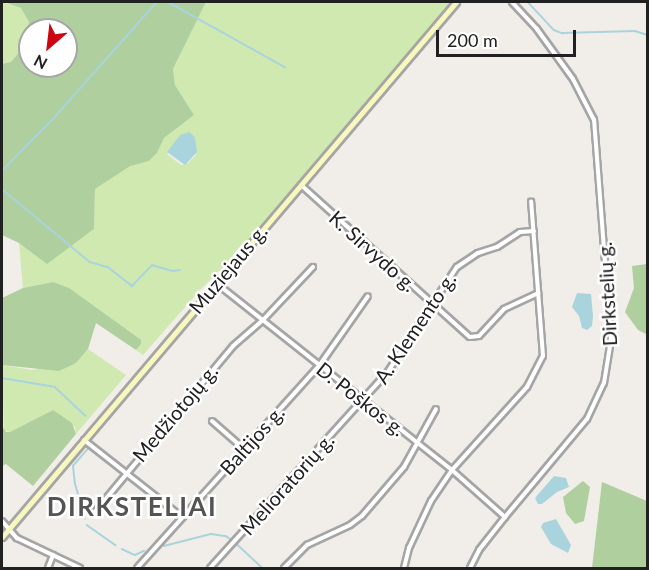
<!DOCTYPE html>
<html>
<head>
<meta charset="utf-8">
<style>
  body { margin:0 }
  #map { position:relative; width:649px; height:570px; overflow:hidden; background:#f1ede8; font-family:Lato,sans-serif }
  div>[style] { position:absolute }
  .grass>* { inset:0; background:#cfe9b0 }
  .forest>* { inset:0; background:#afcf9e }
  .water>* { inset:0; background:#aad4dd }
  .stream>* { height:1.5px; margin:-0.75px; padding:0 0.75px; transform-origin:0.75px; border-radius:0.75px; background:#aad4dd }
  .roads { filter:drop-shadow(2px 0 #a5a5a5) drop-shadow(-2px 0 #a5a5a5) drop-shadow(0 2px #a5a5a5) drop-shadow(0 -2px #a5a5a5) }
  .street>* { height:4px; margin:-2px; padding:0 2px; transform-origin:2px; border-radius:2px; background:#fff }
  .secondary>* { height:5px; margin:-2.5px; padding:0 2.5px; transform-origin:2.5px; border-radius:2.5px; background:#f8f8be }
  span { translate:-50% -50%; white-space:nowrap; text-align:center; line-height:1.15; -webkit-text-stroke:5px #fff; paint-order:stroke }
  .street-label { font-size:20px; color:#212121 }
  .district-label { font-size:26px; color:#545454; font-weight:700; letter-spacing:1.5px }
  .frame { position:absolute; inset:0; border:3px solid #212121; pointer-events:none }
  .north { position:absolute; left:18px; top:18px; width:60px; height:60px; box-sizing:border-box; background:#fff; border:2px solid #a6a6a6; border-radius:50%; rotate:208deg; font-size:16px; font-weight:700; line-height:24px; text-align:center; color:#212121 }
  .north::after { content:''; display:block; margin:auto; width:21px; height:27px; background:#cc0510; clip-path:polygon(50% 0,100% 100%,50% 72%,0 100%) }
  .scale { position:absolute; left:436px; top:30px; width:140px; height:27px; box-sizing:border-box; border:3px solid #212121; border-top:0; padding-left:8px; font-size:18px; line-height:21px; white-space:nowrap; color:#212121; -webkit-text-stroke:4px #fff; paint-order:stroke }
</style>
</head>
<body>
<div id="map">
  <div class="grass">
    <i style="clip-path:polygon(2px 2px,21px 8px,29px 22px,24px 46px,11px 62px,2px 64px)"></i>
    <i style="clip-path:polygon(evenodd,206px 2px,451px 2px,222px 273px,219px 271px,200px 290px,143px 355px,136px 350px,141px 344px,53px 282px,23px 288px,19px 243px,47px 263px,94px 229px,95px 189px,130px 165px,149px 161px,157px 153px,164px 138px,194px 115px,175px 85px,173px 69px,206px 2px,180px 135px,196px 155px,188px 163px,181px 165px,167px 154px,180px 135px)"></i>
    <i style="clip-path:polygon(88px 349px,126px 375px,76px 434px,75px 427px,53px 410px,10px 432px,4px 430px,2px 365px,32px 370px,76px 363px)"></i>
  </div>
  <div class="forest">
    <i style="clip-path:polygon(evenodd,4px 2px,206px 2px,173px 69px,175px 85px,194px 115px,164px 138px,157px 153px,149px 161px,130px 166px,95px 189px,94px 229px,47px 264px,19px 243px,2px 235px,2px 64px,11px 62px,24px 46px,29px 22px,21px 8px,4px 2px,30px 30px,66px 30px,66px 66px,30px 66px,30px 30px)"></i>
    <i style="clip-path:polygon(647px 264px,648px 333px,646px 334px,638px 330px,625px 312px,634px 288px,632px 266px)"></i>
    <i style="clip-path:polygon(53px 282px,69px 288px,141px 340px,141px 344px,136px 350px,96px 323px,88px 349px,76px 363px,59px 371px,2px 365px,2px 298px,23px 288px)"></i>
    <i style="clip-path:polygon(53px 410px,72px 423px,76px 434px,33px 486px,6px 464px,2px 466px,2px 426px,6px 432px,10px 432px)"></i>
    <i style="clip-path:polygon(583px 481px,590px 487px,584px 521px,575px 524px,566px 513px,563px 497px)"></i>
    <i style="clip-path:polygon(602px 482px,647px 501px,647px 568px,592px 568px)"></i>
  </div>
  <div class="water">
    <i style="clip-path:polygon(189px 132px,195px 137px,197px 152px,185px 165px,167px 152px,180px 135px)"></i>
    <i style="clip-path:polygon(577px 293px,591px 294px,593px 316px,592px 326px,587px 330px,582px 328px,579px 316px,572px 307px)"></i>
    <i style="clip-path:polygon(554px 476px,566px 478px,569px 487px,557px 492px,542px 504px,538px 504px,535px 498px)"></i>
    <i style="clip-path:polygon(556px 519px,571px 545px,568px 553px,551px 544px,541px 527px,543px 523px)"></i>
  </div>
  <div class="stream">
    <i style="left:168px;top:2px;width:134px;rotate:29.1deg"></i>
    <i style="left:528px;top:2px;width:38px;rotate:47deg"></i>
    <i style="left:554px;top:30px;width:9px;rotate:21deg"></i>
    <i style="left:562px;top:33px;width:73px;rotate:-1.6deg"></i>
    <i style="left:635px;top:31px;width:14px;rotate:17deg"></i>
    <i style="left:2px;top:171px;width:73px;rotate:-45.6deg"></i>
    <i style="left:53px;top:119px;width:157px;rotate:-48.4deg"></i>
    <i style="left:2px;top:189px;width:114px;rotate:39.7deg"></i>
    <i style="left:90px;top:262px;width:19px;rotate:16deg"></i>
    <i style="left:108px;top:267px;width:31px;rotate:38deg"></i>
    <i style="left:132px;top:286px;width:29px;rotate:-46deg"></i>
    <i style="left:152px;top:265px;width:22px;rotate:16deg"></i>
    <i style="left:173px;top:271px;width:7px;rotate:-8deg"></i>
    <i style="left:2px;top:378px;width:54px;rotate:9.6deg"></i>
    <i style="left:55px;top:387px;width:42px;rotate:43.1deg"></i>
    <i style="left:85px;top:519px;width:35px;rotate:-106deg"></i>
    <i style="left:75px;top:485px;width:19px;rotate:-96deg"></i>
    <i style="left:73px;top:466px;width:23px;rotate:-49deg"></i>
    <i style="left:87px;top:525px;width:35px;rotate:35deg"></i>
    <i style="left:238px;top:545px;width:34px;rotate:43deg"></i>
    <i style="left:164px;top:546px;width:49px;rotate:-14.3deg"></i>
    <i style="left:211px;top:534px;width:15px;rotate:8deg"></i>
    <i style="left:226px;top:536px;width:7px;rotate:34deg"></i>
    <i style="left:122px;top:549px;width:14px;rotate:25deg"></i>
    <i style="left:135px;top:555px;width:10px;rotate:-24deg"></i>
  </div>
  <div class="roads">
    <div class="street">
      <i style="left:301px;top:185px;width:227px;rotate:42deg"></i>
      <i style="left:470px;top:337px;width:9px;rotate:-6deg"></i>
      <i style="left:479px;top:336px;width:37px;rotate:-47deg"></i>
      <i style="left:504px;top:309px;width:38px;rotate:-25deg"></i>
      <i style="left:216px;top:283px;width:301px;rotate:38.4deg"></i>
      <i style="left:452px;top:470px;width:71px;rotate:41.6deg"></i>
      <i style="left:212px;top:421px;width:43px;rotate:41.2deg"></i>
      <i style="left:84px;top:440px;width:125px;rotate:38.2deg"></i>
      <i style="left:94px;top:513px;width:217px;rotate:-50.2deg"></i>
      <i style="left:233px;top:346px;width:40px;rotate:-41deg"></i>
      <i style="left:263px;top:320px;width:73px;rotate:-46.7deg"></i>
      <i style="left:2px;top:521px;width:23px;rotate:49deg"></i>
      <i style="left:17px;top:538px;width:70px;rotate:25.5deg"></i>
      <i style="left:48px;top:568px;width:14px;rotate:-69deg"></i>
      <i style="left:137px;top:568px;width:272px;rotate:-48deg"></i>
      <i style="left:319px;top:366px;width:85px;rotate:-55deg"></i>
      <i style="left:210px;top:568px;width:263px;rotate:-47.8deg"></i>
      <i style="left:387px;top:373px;width:127px;rotate:-56.6deg"></i>
      <i style="left:457px;top:267px;width:25px;rotate:-34deg"></i>
      <i style="left:478px;top:253px;width:20px;rotate:-18deg"></i>
      <i style="left:497px;top:247px;width:27px;rotate:-33deg"></i>
      <i style="left:520px;top:232px;width:14px;rotate:-4deg"></i>
      <i style="left:284px;top:568px;width:33px;rotate:-45deg"></i>
      <i style="left:307px;top:545px;width:47px;rotate:-24.9deg"></i>
      <i style="left:350px;top:525px;width:15px;rotate:-37deg"></i>
      <i style="left:362px;top:516px;width:65px;rotate:-49.4deg"></i>
      <i style="left:404px;top:467px;width:66px;rotate:-61.1deg"></i>
      <i style="left:404px;top:568px;width:21px;rotate:-76deg"></i>
      <i style="left:409px;top:548px;width:52px;rotate:-64.9deg"></i>
      <i style="left:431px;top:501px;width:37px;rotate:-56deg"></i>
      <i style="left:452px;top:470px;width:112px;rotate:-47.9deg"></i>
      <i style="left:527px;top:387px;width:35px;rotate:-63deg"></i>
      <i style="left:543px;top:356px;width:155px;rotate:-94.4deg"></i>
      <i style="left:470px;top:568px;width:20px;rotate:-63deg"></i>
      <i style="left:479px;top:550px;width:42px;rotate:-51.8deg"></i>
      <i style="left:505px;top:517px;width:128px;rotate:-50.1deg"></i>
      <i style="left:587px;top:419px;width:40px;rotate:-65deg"></i>
      <i style="left:604px;top:383px;width:44px;rotate:-80.8deg"></i>
      <i style="left:611px;top:340px;width:221px;rotate:-94.4deg"></i>
      <i style="left:594px;top:120px;width:46px;rotate:-117.1deg"></i>
      <i style="left:573px;top:79px;width:62px;rotate:-125.8deg"></i>
      <i style="left:537px;top:29px;width:37px;rotate:-133deg"></i>
    </div>
    <div class="secondary">
      <i style="left:2px;top:537px;width:702px;rotate:-49.68deg"></i>
    </div>
  </div>
  <div class="street-label">
    <span style="left:373px;top:251px;rotate:42deg">K. Sirvydo g.</span>
    <span style="left:228px;top:269px;rotate:-50deg">Muziejaus g.</span>
    <span style="left:607px;top:294px;rotate:-93deg">Dirkstelių g.</span>
    <span style="left:415px;top:328px;rotate:-56deg">A. Klemento g.</span>
    <span style="left:361px;top:399px;rotate:38deg">D. Poškos g.</span>
    <span style="left:175px;top:413px;rotate:-50deg">Medžiotojų g.</span>
    <span style="left:252px;top:440px;rotate:-48deg">Baltijos g.</span>
    <span style="left:287px;top:484px;rotate:-48deg">Melioratorių g.</span>
  </div>
  <div class="district-label">
    <span style="left:132px;top:507px">DIRKSTELIAI</span>
  </div>
  <div class="frame"></div>
  <div class="north">N</div>
  <div class="scale">200 m</div>
</div>
</body>
</html>
